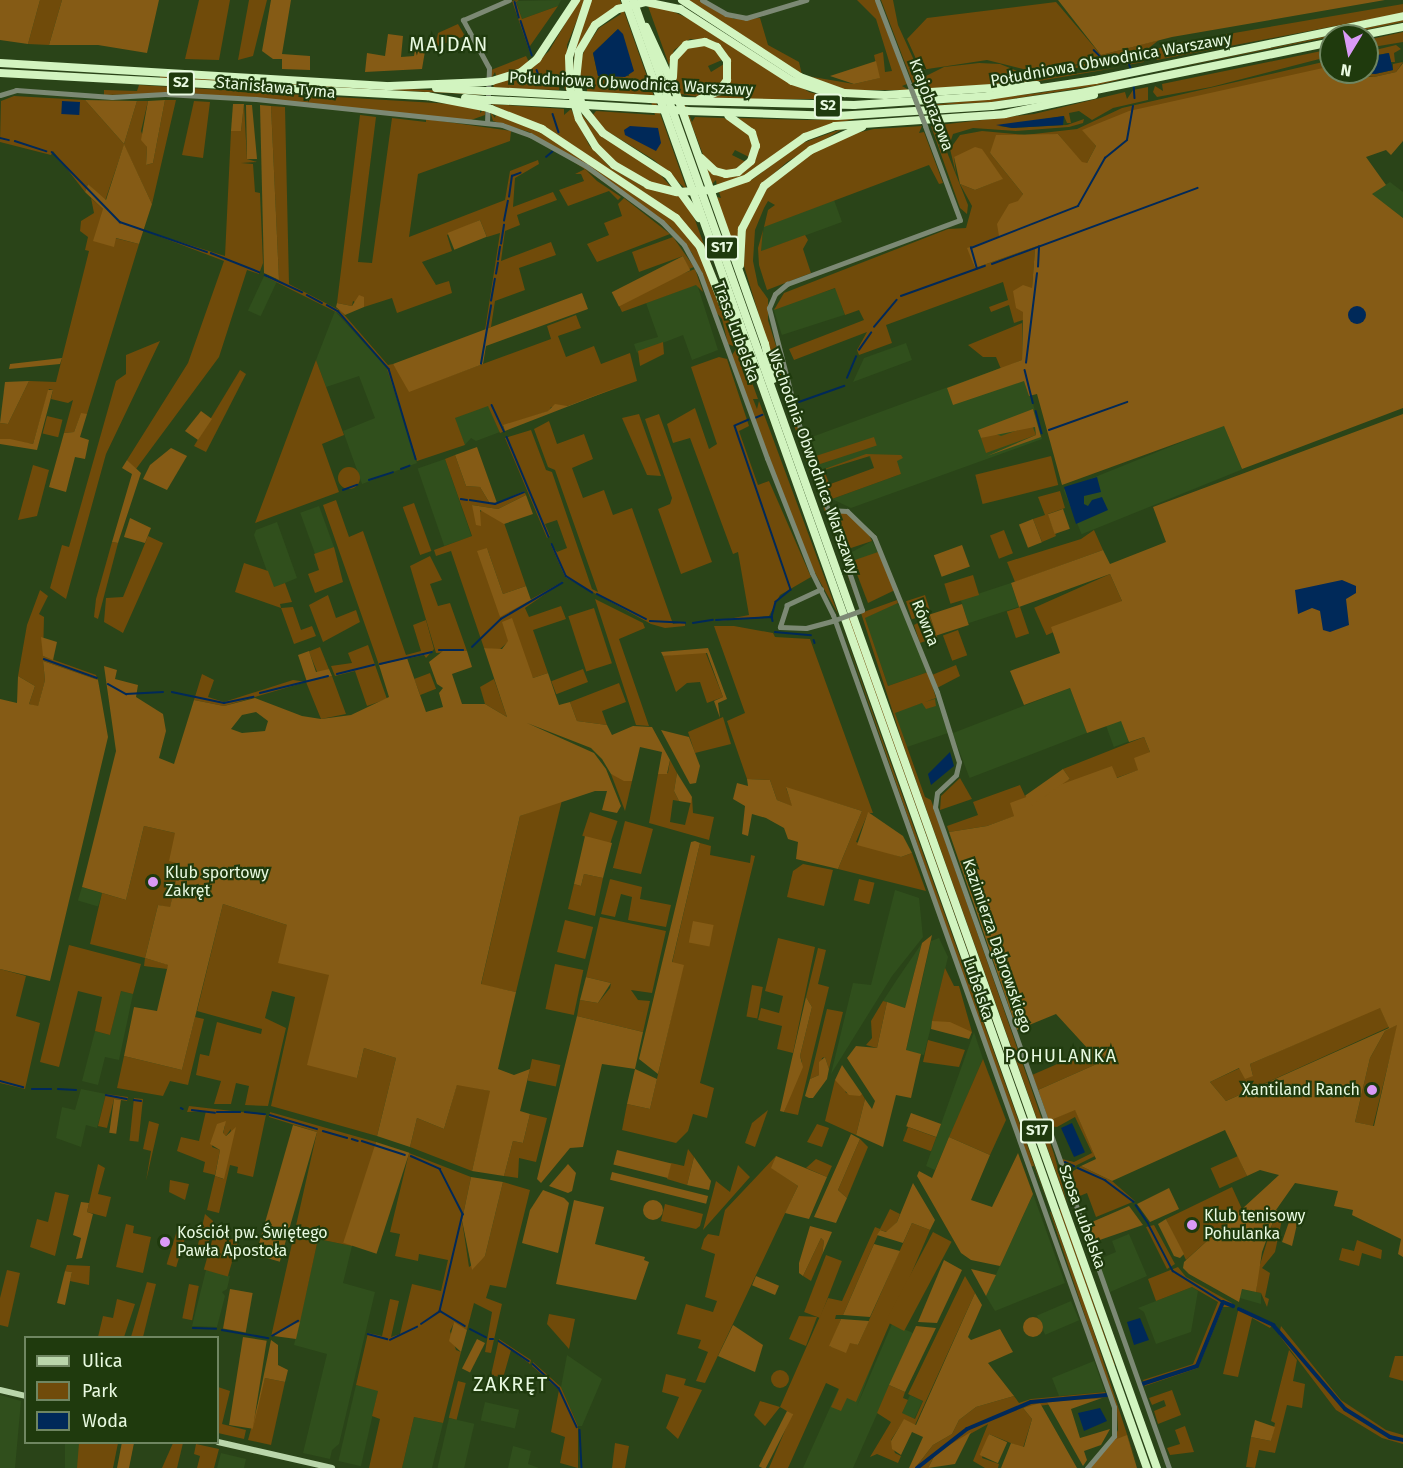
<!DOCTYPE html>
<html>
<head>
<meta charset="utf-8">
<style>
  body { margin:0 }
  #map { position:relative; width:1403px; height:1468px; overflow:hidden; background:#2a4418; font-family:"Fira Sans",sans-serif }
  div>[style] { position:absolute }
  .built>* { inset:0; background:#304f1c; transform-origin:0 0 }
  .green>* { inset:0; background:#704b0a; transform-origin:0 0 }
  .round { border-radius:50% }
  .forest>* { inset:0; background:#855b15; transform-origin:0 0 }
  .water>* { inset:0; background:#002959; transform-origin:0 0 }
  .stream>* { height:1.5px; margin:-0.75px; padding:0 0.75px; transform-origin:0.75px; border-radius:0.75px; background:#002959 }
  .canal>* { height:4px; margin:-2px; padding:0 2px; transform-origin:2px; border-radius:2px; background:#002959 }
  .tertiary>* { height:5px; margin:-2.5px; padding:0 2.5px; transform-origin:2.5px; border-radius:2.5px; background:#7c8974 }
  .primary>* { height:6px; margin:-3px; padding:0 3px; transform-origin:3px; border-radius:3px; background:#bad6ab }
  .motorway>* { height:8px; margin:-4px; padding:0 4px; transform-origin:4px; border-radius:4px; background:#d2f4c0 }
  .tertiary-bridge>* { height:5px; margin:-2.5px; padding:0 2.5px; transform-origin:2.5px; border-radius:2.5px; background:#7c8974 }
  .motorway-bridge>* { height:8px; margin:-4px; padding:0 4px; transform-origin:4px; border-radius:4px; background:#d2f4c0 }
  .dots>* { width:16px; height:16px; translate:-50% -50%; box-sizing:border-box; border:3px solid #1f3a0d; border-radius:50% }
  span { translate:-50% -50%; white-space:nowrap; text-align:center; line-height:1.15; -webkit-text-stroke:4.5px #1f3a0d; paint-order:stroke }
  .shield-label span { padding:2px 4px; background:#1f3a0d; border:2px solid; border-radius:4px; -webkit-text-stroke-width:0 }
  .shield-label { font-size:15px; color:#e8f9e0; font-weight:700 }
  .street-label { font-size:16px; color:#e8f9e0 }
  .poi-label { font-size:16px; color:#e8f9e0 }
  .left { translate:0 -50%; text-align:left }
  .right { translate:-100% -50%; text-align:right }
  .neighbourhood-label { font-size:18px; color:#e8f9e0; letter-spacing:1.5px }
  .quarter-label { font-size:20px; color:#e8f9e0; letter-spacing:1.5px }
  .legend { position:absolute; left:24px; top:1336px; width:195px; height:108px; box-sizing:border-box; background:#1f3a0d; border:2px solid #6f8661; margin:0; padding:8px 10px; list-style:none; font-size:18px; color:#e8f9e0 }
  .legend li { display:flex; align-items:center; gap:12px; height:30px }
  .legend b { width:30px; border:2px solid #6f8661 }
  .north { position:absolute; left:1319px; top:24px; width:60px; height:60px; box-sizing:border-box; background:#1f3a0d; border:2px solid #6f8661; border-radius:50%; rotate:190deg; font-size:16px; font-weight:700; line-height:24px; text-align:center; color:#e8f9e0 }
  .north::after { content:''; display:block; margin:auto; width:21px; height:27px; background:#da9af7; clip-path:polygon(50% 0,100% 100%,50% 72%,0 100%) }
</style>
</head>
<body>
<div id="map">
  <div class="built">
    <i style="clip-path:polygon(561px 0,558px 6px,522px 19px,516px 1px)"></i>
    <i style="clip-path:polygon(1390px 182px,1403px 192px,1403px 218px,1371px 194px)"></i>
    <i style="clip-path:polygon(834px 200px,842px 222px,760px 252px,764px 226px)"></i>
    <i style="left:264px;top:276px;width:14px;height:38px;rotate:25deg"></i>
    <i style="clip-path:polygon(697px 284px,718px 350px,692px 360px,683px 335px,637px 353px,634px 344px,658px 337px,646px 303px)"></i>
    <i style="left:836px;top:288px;width:28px;height:66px;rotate:72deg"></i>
    <i style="clip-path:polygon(335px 311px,388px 369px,417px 463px,362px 484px,343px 431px,375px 418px,359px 376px,326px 387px,316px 360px)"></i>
    <i style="clip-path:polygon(906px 343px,912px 360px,853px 382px,864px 358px)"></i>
    <i style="clip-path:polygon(1022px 360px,1042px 439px,851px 508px,832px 499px,901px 474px,875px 468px,868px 455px,821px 472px,809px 438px)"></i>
    <i style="clip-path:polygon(488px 405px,500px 432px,476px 441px,471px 438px,465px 445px,454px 418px)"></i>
    <i style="left:1224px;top:425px;width:48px;height:173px;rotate:68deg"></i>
    <i style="left:445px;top:459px;width:82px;height:29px;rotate:71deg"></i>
    <i style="left:319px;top:506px;width:44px;height:20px;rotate:70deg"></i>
    <i style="clip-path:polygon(277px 522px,297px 578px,273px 588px,254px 535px,256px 530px)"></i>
    <i style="left:872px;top:541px;width:13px;height:25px;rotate:61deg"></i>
    <i style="left:1011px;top:583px;width:25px;height:53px;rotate:72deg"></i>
    <i style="clip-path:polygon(897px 603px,903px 610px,928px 672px,888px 686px,864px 618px)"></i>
    <i style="left:1070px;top:688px;width:48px;height:126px;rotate:69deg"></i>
    <i style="left:936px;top:698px;width:37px;height:44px;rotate:71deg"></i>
    <i style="left:1121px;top:720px;width:23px;height:16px;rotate:70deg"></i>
    <i style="left:82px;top:887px;width:21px;height:14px;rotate:17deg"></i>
    <i style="clip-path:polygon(895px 890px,919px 898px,923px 937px,892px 976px,831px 1074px,853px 983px,871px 985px)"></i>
    <i style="clip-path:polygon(939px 938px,948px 957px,924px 1055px,906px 1051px,931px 941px)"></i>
    <i style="clip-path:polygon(922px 943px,905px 1008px,883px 1001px,896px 981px)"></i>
    <i style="clip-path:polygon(121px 991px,133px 994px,119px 1060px,105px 1057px,98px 1085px,82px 1081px,95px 1031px,110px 1035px)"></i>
    <i style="clip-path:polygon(974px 1032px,983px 1059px,935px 1170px,926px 1166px)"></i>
    <i style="clip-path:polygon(81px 1089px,106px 1094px,97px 1128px,86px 1125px,81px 1147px,56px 1138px,62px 1107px,75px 1110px)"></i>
    <i style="clip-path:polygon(1033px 1194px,1065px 1283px,995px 1311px,986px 1296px)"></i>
    <i style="clip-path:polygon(1129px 1234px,1147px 1276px,1110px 1292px,1097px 1260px,1116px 1252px,1112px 1241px)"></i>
    <i style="clip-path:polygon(318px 1239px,352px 1246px,343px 1283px,375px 1292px,339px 1444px,332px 1450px,330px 1459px,303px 1453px,327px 1354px,294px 1345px)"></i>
    <i style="clip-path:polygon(206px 1270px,230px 1276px,227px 1289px,222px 1292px,225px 1296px,217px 1327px,192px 1326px)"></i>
    <i style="clip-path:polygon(1192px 1287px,1198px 1291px,1191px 1332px,1156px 1344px,1144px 1312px,1138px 1308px)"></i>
    <i style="clip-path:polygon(1242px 1289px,1261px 1293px,1261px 1304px,1240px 1298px)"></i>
    <i style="left:1071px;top:1301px;width:21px;height:37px;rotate:67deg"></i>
    <i style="clip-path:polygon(892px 1324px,913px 1333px,853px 1468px,803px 1468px,858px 1345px,877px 1353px,857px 1406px)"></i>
    <i style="clip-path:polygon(567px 1355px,602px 1379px,582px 1426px,578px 1426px,561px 1387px)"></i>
    <i style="clip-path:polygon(1094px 1361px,1105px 1392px,1059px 1396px,1052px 1378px)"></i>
    <i style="left:356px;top:1385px;width:23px;height:78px;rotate:13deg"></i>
    <i style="clip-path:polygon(0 1395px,21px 1401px,15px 1468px,0 1468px)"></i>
    <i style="left:910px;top:1395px;width:14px;height:20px;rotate:25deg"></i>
    <i style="left:485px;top:1402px;width:35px;height:19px;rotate:13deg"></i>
    <i style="clip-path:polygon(414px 1417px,443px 1423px,432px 1468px,402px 1468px)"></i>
    <i style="left:449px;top:1418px;width:26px;height:51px;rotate:13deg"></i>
    <i style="left:65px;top:1443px;width:14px;height:25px"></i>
    <i style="clip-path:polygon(513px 1446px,531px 1451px,528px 1464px,539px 1468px,508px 1468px)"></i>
    <i style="clip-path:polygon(221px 1453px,246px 1459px,244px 1468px,217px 1468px)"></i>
  </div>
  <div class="green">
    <i style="clip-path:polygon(40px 0,62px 0,49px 45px,28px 44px)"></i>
    <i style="clip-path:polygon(199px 0,230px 0,219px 60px,185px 59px)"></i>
    <i style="clip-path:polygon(249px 0,267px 0,253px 56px,238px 60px)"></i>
    <i style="clip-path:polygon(519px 0,516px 2px,522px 19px,558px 6px,530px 46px,530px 53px,512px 1px)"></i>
    <i style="clip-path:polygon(579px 0,585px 0,567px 45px,567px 91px,560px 83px,559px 90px,494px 88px,493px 84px,528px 71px,549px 51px)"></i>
    <i style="clip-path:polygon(evenodd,592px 0,620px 0,687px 190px,654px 160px,602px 128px,592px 116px,596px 111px,655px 115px,649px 95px,587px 92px,587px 84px,580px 88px,579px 63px,586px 47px,599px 28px,621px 14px,618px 6px,588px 29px,581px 41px,572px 78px,577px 33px,592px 0,618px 29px,629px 76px,598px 76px,593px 53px,618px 29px)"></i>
    <i style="clip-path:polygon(688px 0,699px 0,734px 19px,760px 18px,768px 45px,799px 62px,802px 75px)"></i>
    <i style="clip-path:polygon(857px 0,875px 0,907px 84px,902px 86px,909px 90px,846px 90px,807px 76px,854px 84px,879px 78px,874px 55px,883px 52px,885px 72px,892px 71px,876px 19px)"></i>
    <i style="clip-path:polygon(881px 0,893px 0,898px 25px,922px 78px,944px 67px,979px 63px,1000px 64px,1020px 72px,1030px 74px,1095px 62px,1093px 56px,1084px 63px,1035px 72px,987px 60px,921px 70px,907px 39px,927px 18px,1056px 2px,1101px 55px,1159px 40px,1145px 51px,1144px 62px,1127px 65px,1123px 61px,1115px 61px,1026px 77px,1026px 81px,1121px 67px,1039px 81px,915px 90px,918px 82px,913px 84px)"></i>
    <i style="clip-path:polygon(1403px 4px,1403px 13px,1157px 60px,1155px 53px,1148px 61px,1154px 50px,1170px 44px)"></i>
    <i style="clip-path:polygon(648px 6px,667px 9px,692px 20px,809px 92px,835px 99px,912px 99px,710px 99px,722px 93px,731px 78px,725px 51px,712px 41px,690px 39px,674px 50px,669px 65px)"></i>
    <i style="clip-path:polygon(1403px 20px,1403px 22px,1156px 72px,1281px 46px)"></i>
    <i style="clip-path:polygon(458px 24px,465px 36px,435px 47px,438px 33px)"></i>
    <i style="clip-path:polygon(1403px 32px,1403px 42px,1367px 48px,1367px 40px)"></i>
    <i style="clip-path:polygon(695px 45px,709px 46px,719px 53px,722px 60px,708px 66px,711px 72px,724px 64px,725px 75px,718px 90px,699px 97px,681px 94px,692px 122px,695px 117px,724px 118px,746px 128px,753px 144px,749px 157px,735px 150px,732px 155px,746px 162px,733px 171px,720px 171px,705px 160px,676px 83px,676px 62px,684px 50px)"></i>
    <i style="clip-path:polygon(1396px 45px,1401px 49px,1394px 53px,1395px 62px,1391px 62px,1388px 53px,1367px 57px,1367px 52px)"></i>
    <i style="clip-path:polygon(1331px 49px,1331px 56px,1211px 87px,1157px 97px,1153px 92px,1155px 86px,1163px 91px,1162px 84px)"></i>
    <i style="clip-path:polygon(526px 56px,530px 64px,497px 79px,495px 72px,491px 79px,491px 70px)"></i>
    <i style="clip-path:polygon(1323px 62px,1325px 69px,1083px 130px,1096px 146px,1087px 163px,1082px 163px,1058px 134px,1018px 138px,990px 153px,1023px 194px,999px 236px,968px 248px,975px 268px,1040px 245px,1035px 250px,1032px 288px,1023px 288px,1023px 320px,1014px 323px,1009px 305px,991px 312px,989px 307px,1008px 300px,1003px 282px,886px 325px,892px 343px,859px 355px,857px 350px,867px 332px,794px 360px,789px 349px,864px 320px,859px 310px,845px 315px,835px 288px,774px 310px,784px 293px,948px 229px,966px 228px,972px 206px,960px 184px,975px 190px,1002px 179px,954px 157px,956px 174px,950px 149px,960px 135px,982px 131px,1025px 135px,1077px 129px,1122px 108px)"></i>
    <i style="clip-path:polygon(1403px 62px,1396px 72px,1374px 77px,1332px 72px,1375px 74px,1393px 70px,1393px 64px)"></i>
    <i style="left:160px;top:76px;width:326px;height:2px;rotate:3deg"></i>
    <i style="clip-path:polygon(1126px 78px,1094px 86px,992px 102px,922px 106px,1039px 93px)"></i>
    <i style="clip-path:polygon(139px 85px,452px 104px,480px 109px,480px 113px,485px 109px,485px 115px,471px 120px,189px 93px,104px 95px,104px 90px,137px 91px)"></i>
    <i style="clip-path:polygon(1148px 87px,1148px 100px,1113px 108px,1092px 120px,1079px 111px,1069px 113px,1071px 123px,1067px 123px,1064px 116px,999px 126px,1012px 128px,1067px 125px,1084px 119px,1083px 123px,1069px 127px,1016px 131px,973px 128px,953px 134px,947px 152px,968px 205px,967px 214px,960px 208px,931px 126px,1034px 114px,1125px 92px,1127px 99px,1133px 90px)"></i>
    <i style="clip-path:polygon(14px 96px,85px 100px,124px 144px,137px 101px,148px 101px,141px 131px,147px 147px,146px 165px,153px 163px,165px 100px,176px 100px,152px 204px,124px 145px,105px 201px,88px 184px,85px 192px,53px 151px,51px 155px,0 142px,1px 101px)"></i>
    <i style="clip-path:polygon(194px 101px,210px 102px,203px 158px,182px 155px)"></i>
    <i style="clip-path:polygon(244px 104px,247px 159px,257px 162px,241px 163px,253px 164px,255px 192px,260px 193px,263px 263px,259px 274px,247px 270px,219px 357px,136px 469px,127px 460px,188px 363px,224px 261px,145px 231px,225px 256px,231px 131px,241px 131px)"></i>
    <i style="clip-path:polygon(491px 104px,564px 109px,564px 115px,571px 109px,589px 145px,610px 167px,644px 187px,681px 195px,695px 220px,726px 305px,693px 234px,556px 135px)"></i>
    <i style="clip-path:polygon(271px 106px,285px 107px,289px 284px,341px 311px,388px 365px,393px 364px,399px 372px,409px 391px,551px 339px,547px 326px,576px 315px,581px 328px,558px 336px,566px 357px,594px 346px,601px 364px,630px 353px,637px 381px,567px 406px,551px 407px,549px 411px,503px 426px,505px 431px,500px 433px,488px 406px,455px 418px,465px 445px,417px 461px,386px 366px,338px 313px,264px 276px,279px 280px)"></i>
    <i style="clip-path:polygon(578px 110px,600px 135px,657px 171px,673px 189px,647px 182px,616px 163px,599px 146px)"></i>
    <i style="clip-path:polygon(490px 111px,495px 118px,496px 113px,538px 129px,670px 216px,698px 248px,737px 341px,735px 347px,728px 344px,722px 319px,715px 311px,692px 253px,670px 226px,529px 132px,493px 121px)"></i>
    <i style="clip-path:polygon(360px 115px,376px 117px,358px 262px,372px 263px,392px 118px,426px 122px,426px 119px,511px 131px,510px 141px,418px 174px,409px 237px,505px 200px,510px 171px,538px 160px,539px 164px,515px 178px,513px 207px,553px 192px,557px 200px,517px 215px,520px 225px,505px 231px,501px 261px,551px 242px,556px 255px,519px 268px,525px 290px,495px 301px,491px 327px,485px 330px,500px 233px,487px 237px,480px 220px,447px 235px,452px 251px,422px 262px,436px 285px,449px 281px,452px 293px,397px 313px,392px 298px,364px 307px,353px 301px,352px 306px,337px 303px)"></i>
    <i style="clip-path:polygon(738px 118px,806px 120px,855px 119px,833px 124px,753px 172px,717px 187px,716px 180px,712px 184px,703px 163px,722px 175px,753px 163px,754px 131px)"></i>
    <i style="clip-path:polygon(922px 126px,919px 133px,924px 132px,943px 183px,939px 184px,929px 165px,764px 227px,768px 210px,775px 205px,768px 201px,764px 208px,755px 230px,753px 261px,758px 285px,768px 299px,768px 320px,789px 388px,783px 382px,782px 391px,744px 266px,745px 230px,763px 191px,785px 170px,839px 137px,874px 129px)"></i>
    <i style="clip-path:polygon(844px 128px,787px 162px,761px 185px,741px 223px,737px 261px,717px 197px,721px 198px,719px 192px,753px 179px,800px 144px)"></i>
    <i style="clip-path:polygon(585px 169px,597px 181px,621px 197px,618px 200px,609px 191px,568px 206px,559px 190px,584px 181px,581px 174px,575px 174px)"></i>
    <i style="clip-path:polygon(91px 198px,103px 209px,115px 238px,139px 244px,87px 414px,81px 414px,74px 432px,64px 433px,73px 400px,68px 403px,51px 399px,53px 390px,49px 389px,33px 444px,0 439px,0 423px,8px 424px,29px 381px,56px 382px,89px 251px,85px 250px,88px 237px,80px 231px,81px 221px,94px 213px)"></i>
    <i style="clip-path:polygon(624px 198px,670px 234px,597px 262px,587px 244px,609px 235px,604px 223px,622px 216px,618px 204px)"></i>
    <i style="clip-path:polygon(763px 230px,761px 251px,805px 235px,808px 240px,803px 249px,811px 273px,767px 290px,759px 265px,758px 248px)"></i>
    <i style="clip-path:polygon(673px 237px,694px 267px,689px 269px,683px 256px,639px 272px,632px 252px)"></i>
    <i style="clip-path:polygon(695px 269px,703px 292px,696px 285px,622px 312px,616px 299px)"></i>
    <i style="clip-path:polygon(1022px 323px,1022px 360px,1001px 369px,996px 357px,983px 357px,968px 345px)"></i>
    <i style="clip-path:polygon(160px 341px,106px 454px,66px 599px,50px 588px,62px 545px,69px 547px,116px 381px,126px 374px,126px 355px)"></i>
    <i style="clip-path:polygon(663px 342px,664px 354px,640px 366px,638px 351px)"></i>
    <i style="clip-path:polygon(736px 349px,741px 352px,758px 399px,753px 399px,757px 409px,759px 401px,838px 614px,809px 562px,745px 394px,732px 355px)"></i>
    <i style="clip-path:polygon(719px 357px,727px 359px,749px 426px,739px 431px,758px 485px,769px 481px,811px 577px,780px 595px,769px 616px,718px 621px,749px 615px,738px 552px,733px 554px,690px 438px,673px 443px,667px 424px,695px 408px,709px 449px,717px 444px,691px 367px)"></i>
    <i style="clip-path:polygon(316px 360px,344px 435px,322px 444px,339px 492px,255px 523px)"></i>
    <i style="clip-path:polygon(240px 370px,246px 374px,206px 452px,194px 446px)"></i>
    <i style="clip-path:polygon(788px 389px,789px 401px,859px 607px,782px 392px)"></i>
    <i style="clip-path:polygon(639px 414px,661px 476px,647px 475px,622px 418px)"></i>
    <i style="clip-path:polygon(659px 414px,712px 562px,681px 574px,658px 509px,670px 504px,672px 498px,645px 419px)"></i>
    <i style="left:47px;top:416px;width:16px;height:18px;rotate:14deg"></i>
    <i style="clip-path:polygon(549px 421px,557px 444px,584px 434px,593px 459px,572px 468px,583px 498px,604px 490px,613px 515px,632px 508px,673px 624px,685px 622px,685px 626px,665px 628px,651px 624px,565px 577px,550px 543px,557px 552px,567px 548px,557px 520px,545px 524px,550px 536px,547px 538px,505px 438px,531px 430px,546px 470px,552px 472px,592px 589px,598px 592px,555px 470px,548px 467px,534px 429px)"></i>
    <i style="clip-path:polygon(1032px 425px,1036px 435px,986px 453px,981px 438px,993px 433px,1001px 436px)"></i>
    <i style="left:874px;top:437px;width:9px;height:62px;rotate:72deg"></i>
    <i style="clip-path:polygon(866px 454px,901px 455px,903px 458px,897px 461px,901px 474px,832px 499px,825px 486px,874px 468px,870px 456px,824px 470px,829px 483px,824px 485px,819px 471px)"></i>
    <i style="clip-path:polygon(455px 455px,466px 486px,480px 487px,489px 502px,497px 503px,524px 491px,526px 495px,498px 509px,472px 505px,478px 513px,483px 510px,503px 520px,526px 586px,503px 594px,487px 548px,500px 616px,564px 581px,525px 608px,529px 617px,561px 606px,566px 619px,533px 630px,548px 673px,533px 678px,509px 641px,499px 650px,484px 648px,451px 551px,436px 556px,434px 550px,472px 536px,445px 459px)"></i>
    <i style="left:1051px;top:456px;width:30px;height:78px;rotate:76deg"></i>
    <i style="clip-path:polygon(33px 465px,49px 470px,37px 516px,18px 520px)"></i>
    <i class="round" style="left:338px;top:467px;width:22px;height:22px"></i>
    <i style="clip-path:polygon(1060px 491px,1065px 508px,1048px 514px,1056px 536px,1042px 542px,1033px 519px,1045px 515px,1038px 497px)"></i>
    <i style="clip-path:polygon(336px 500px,349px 537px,363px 531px,406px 655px,421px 651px,413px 625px,426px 620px,434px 649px,426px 658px,424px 655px,379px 665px,323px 505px)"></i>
    <i style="left:414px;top:503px;width:51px;height:12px;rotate:70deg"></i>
    <i style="clip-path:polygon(837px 511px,846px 512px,866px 529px,872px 541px,848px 549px)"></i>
    <i style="left:1004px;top:530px;width:25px;height:15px;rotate:69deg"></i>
    <i style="clip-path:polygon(1094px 530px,1103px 550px,1015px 582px,1007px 562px,1081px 539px)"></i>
    <i style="clip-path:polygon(148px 536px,163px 543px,123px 633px,104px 622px,106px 598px,123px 597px)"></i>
    <i style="clip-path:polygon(112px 542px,118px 543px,98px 619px,94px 617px,96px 599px)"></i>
    <i style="clip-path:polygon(334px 547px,343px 582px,315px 593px,308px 574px,319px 570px,314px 554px)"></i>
    <i style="clip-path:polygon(878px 552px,895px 590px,868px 603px,852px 561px)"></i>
    <i style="clip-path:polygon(430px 556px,442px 580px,430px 584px,438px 606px,450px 603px,467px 651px,436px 653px,410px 566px)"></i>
    <i style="clip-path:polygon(244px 563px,268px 571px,274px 587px,285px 583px,292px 602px,280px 604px,281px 608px,293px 607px,301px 630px,312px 626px,316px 636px,294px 644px,281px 608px,235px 592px)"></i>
    <i style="left:1110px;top:574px;width:30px;height:83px;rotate:66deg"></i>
    <i style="left:973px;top:575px;width:21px;height:30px;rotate:73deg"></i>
    <i style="clip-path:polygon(40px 590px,48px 596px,39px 614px,44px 617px,43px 656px,96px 675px,98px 680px,43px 661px,45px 680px,38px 707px,29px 704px,35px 686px,18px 676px,27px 625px)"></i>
    <i style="clip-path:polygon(328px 595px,336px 618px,356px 610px,360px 622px,323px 642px,309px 605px)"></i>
    <i style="left:925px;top:595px;width:19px;height:20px;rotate:72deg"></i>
    <i style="clip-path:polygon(595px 599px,643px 623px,645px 628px,619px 639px,649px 726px,636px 725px)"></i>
    <i style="clip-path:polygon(897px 600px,898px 603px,865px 618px,888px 686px,928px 672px,936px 698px,925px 702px,935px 699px,936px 706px,926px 709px,922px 703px,895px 713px,925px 797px,931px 800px,1054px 1154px,1067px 1203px,904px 747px,861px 613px)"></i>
    <i style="left:1020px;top:607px;width:28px;height:14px;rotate:71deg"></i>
    <i style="left:594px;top:608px;width:58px;height:27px;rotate:72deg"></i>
    <i style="clip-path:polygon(930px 616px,937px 637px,920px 643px,914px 625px)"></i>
    <i style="clip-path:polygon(850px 617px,1060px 1206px,848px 618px)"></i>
    <i style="clip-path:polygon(840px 621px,1050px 1209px,1034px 1166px,1029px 1167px)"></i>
    <i style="clip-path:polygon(714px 626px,734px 626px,773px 633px,775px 637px,810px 639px,873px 813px,868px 813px,856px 842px,901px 857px,912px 853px,926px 891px,838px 869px,862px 811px,786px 788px,793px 807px,777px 800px,770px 780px,747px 779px,727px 721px,745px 713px)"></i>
    <i style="left:958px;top:630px;width:27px;height:16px;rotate:70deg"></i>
    <i style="clip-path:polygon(368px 645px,387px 699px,367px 706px,355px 671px,335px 676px,331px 666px,352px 663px,348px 653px)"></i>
    <i style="left:320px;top:647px;width:24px;height:12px;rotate:68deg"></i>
    <i style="clip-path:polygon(705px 651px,723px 697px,707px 703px,700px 682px,687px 683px,676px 692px,663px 656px)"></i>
    <i style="clip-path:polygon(956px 665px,960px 676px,937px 688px,932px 675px)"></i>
    <i style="left:583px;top:669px;width:14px;height:34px;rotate:69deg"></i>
    <i style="left:430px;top:673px;width:17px;height:17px;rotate:69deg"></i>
    <i style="clip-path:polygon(202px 674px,214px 680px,208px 697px,224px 702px,293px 680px,307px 682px,332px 676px,346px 714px,321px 719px,306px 682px,224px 706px,194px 700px)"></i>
    <i style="clip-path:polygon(494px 679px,507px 717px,485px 704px,480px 687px)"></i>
    <i style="clip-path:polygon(619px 683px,626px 702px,602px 711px,607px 725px,577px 721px,570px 702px)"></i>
    <i style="clip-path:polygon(723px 717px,731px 744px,695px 753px,688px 732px)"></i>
    <i style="clip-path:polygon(1144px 737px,1150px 752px,1139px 770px,1116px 778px,1112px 767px,1011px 804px,1015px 816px,987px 826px,949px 832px,947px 826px,978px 815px,973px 802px,1020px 785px,1025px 796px,1070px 779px,1063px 769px)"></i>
    <i style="clip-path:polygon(670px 760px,677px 773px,674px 791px,679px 801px,673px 800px,670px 822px,685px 825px,692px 797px,693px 813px,714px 817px,709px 840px,649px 823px,658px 774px,668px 773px)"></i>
    <i style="clip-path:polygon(611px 774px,632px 781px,625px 811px)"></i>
    <i style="clip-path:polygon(960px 778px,972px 799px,940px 810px,941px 796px)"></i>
    <i style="clip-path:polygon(562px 800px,516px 992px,481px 985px,520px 816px)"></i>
    <i style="left:590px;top:812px;width:29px;height:25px;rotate:18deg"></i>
    <i style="clip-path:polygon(625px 821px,653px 829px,641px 874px,613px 868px,610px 879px,642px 887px,640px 899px,671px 905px,666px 927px,628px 920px,632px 897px,621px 894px,615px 917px,601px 914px)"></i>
    <i style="clip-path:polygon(144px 826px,175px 833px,180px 864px,170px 908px,158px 905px,145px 958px,169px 965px,167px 969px,144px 966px,145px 958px,90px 944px,102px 893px,126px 900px)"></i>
    <i style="clip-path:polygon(700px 843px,711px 846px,710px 855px,750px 863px,751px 855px,755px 856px,700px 1083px,714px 1088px,707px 1118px,693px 1114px,688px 1131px,676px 1143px,622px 1130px,627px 1104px,650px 1109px,683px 966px,672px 963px)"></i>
    <i style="clip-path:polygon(803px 864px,833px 870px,824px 906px,787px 897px,793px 871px)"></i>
    <i style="clip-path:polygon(584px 874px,603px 878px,595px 916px,568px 909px,574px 884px,581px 886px)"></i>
    <i style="left:859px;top:879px;width:16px;height:22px;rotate:14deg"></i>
    <i style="clip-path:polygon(223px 904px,287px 925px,329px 975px,357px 1078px,364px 1048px,396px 1058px,377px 1136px,271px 1106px,295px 997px,272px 991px,265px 1018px,286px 1028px,268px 1106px,245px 1105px,249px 1086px,236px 1083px,231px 1104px,214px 1104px,221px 1081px,196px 1075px,200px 1054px,209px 1056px,217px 1022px,261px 1034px,262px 1029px,197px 1011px)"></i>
    <i style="clip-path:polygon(600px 917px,666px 931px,652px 993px,631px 990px,638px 1000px,650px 1001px,643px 1032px,577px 1016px,580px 1000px,598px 1003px,610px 988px,611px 983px,586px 977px)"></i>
    <i style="left:565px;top:920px;width:29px;height:33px;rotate:14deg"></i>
    <i style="clip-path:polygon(778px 938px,815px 947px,793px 1053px,777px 1049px,782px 1026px,758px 1020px,761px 1008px,779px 1013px,783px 996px,765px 991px)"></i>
    <i style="clip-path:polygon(69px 945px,141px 964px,133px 994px,121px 991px,110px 1035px,95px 1031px,102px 997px,78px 991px,59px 1067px,40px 1062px)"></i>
    <i style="clip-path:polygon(818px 948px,826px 950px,818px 984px,829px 987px,798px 1115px,784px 1112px,802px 1062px,800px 1056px,812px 1007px,806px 997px)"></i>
    <i style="left:555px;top:964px;width:29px;height:46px;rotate:12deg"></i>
    <i style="clip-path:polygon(945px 968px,954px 986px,959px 986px,972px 1032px,932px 1021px)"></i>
    <i style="clip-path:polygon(0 969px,26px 976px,16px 1016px,40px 1023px,25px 1089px,0 1083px)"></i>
    <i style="left:752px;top:985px;width:11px;height:32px;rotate:10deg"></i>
    <i style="clip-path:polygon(883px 1001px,887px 1002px,877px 1048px,866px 1045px,872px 1038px,871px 1021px)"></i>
    <i style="clip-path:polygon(1380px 1007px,1389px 1027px,1226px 1101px,1210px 1082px,1240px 1068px,1253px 1076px,1250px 1064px)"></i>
    <i style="clip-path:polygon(827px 1009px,843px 1012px,829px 1069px,825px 1057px,822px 1058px,819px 1075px,810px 1079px)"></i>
    <i style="clip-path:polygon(195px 1017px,204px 1019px,188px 1085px,170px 1081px,163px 1096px,117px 1088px,124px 1056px,182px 1070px)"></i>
    <i style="clip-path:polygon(1398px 1024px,1373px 1126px,1355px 1122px,1370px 1058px,1385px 1031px)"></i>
    <i style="clip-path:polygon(928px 1040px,965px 1050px,959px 1067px,923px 1062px)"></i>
    <i style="clip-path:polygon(1094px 1048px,1108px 1059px,1038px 1090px,1032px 1075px)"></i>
    <i style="left:532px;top:1059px;width:29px;height:22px;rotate:12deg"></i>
    <i style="clip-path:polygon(983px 1059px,1006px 1120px,990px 1155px,949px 1137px)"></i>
    <i style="clip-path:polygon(835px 1080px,843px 1084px,846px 1093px,862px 1094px,865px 1099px,856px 1135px,825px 1121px)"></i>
    <i style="clip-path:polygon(457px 1084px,491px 1091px,472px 1171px,410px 1147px,417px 1118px,444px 1129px)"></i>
    <i style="clip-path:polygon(106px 1094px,128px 1097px,127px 1101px,114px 1099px,107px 1128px,98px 1126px)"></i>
    <i style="left:134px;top:1098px;width:9px;height:43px;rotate:6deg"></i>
    <i style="clip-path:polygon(189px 1106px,266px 1115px,253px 1177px,237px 1173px,238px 1167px,230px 1165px,219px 1213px,207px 1210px,215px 1176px,223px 1179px,231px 1129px,226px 1136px,223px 1134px,225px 1125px,216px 1131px,212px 1147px,220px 1150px,215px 1175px,203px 1172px,205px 1162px,177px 1151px,181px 1137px,199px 1141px,206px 1111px,187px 1112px)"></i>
    <i style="clip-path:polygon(1044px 1107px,1049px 1121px,1075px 1109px,1095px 1156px,1065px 1171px,1062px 1159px,1074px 1162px,1092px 1153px,1075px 1117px,1057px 1127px,1049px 1126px)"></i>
    <i style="clip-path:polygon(768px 1110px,755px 1147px,745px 1143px,752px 1123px)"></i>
    <i style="clip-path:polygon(270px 1112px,376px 1142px,352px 1246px,318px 1239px,300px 1322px,271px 1337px,317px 1132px,269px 1117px)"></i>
    <i style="clip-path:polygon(530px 1114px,547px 1118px,536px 1162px,519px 1158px,518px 1178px,504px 1176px,513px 1141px,523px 1143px)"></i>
    <i style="clip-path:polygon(149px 1121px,159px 1124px,146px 1181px,151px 1151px,143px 1149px)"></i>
    <i style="clip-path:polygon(817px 1124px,829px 1128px,822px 1147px,807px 1142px)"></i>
    <i style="left:908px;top:1127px;width:30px;height:15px;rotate:20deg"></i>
    <i style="clip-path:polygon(860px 1139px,868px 1147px,847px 1198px,838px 1190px)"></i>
    <i style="clip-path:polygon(688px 1149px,694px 1157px,687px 1185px,667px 1179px,671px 1163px,684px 1166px)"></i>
    <i style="clip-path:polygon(409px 1153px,471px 1177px,462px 1220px,469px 1267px,485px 1256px,503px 1182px,530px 1190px,506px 1288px,490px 1285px,486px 1298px,502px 1304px,491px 1353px,485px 1352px,492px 1312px,474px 1303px,467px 1330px,454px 1323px,450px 1331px,456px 1350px,461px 1352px,443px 1423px,414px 1417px,402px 1468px,369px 1468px,380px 1419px,372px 1416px,378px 1391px,356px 1385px,368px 1333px,382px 1336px,390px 1299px,399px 1301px,391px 1337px,400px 1334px,412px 1284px,441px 1291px,448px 1260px,419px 1254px,418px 1261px,395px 1256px,400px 1234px,390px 1232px)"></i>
    <i style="clip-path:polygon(776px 1156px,772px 1168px,798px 1186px,705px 1383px,696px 1381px,708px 1352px,698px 1348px,701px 1340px,677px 1334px,686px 1304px,713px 1312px,717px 1301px,705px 1297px,715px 1254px,701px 1249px,704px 1239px,708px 1234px,719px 1236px,725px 1210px)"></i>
    <i style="left:1238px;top:1156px;width:22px;height:30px;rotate:66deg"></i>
    <i style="clip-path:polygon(816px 1159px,832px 1166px,827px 1177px,806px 1168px)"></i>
    <i style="clip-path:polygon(98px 1164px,105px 1168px,98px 1194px,111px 1197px,106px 1217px,87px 1212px)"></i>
    <i style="clip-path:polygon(738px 1165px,750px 1177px,703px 1230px,716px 1181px,730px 1192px)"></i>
    <i style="clip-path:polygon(1081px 1166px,1112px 1181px,1135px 1201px,1096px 1217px,1087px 1193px,1075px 1198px,1067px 1175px)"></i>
    <i style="clip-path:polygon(170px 1180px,189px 1184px,185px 1200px,169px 1192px)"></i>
    <i style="clip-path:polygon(1232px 1187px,1242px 1209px,1186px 1260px,1166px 1219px)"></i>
    <i style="clip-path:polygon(55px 1192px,69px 1195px,55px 1256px,30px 1247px,37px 1219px,48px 1222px)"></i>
    <i style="clip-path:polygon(665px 1204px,703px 1214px,700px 1226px,696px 1229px,661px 1221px)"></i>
    <i style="clip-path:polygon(890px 1209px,900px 1214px,897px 1222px,887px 1232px,880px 1230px,843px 1315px,836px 1315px,835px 1319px,841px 1319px,830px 1347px,850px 1342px,858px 1345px,912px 1223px,930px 1230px,856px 1402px,847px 1398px,841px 1411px,831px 1407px,839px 1389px,826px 1383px,788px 1468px,769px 1468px,792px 1414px,780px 1407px,765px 1426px,754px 1415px,760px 1401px,780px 1407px,828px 1298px,842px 1301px,875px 1227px,880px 1229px)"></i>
    <i style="clip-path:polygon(1059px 1209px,1061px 1209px,1115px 1365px,1114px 1366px)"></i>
    <i style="clip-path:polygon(1050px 1212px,1051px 1212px,1084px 1302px,1138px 1468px,1127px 1436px,1109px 1447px,1118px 1430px,1117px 1411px)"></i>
    <i style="clip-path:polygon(205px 1214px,213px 1221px,207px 1251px,197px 1249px)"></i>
    <i style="clip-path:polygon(1283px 1215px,1275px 1252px,1262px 1268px,1270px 1273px,1265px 1297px,1269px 1299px,1267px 1307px,1261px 1293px,1256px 1292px,1258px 1271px,1273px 1222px)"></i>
    <i style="clip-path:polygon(126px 1224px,134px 1226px,133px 1233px,151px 1237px,143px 1273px,116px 1267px)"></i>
    <i style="clip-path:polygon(1154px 1225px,1175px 1264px,1167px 1269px,1146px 1227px)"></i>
    <i style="left:178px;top:1227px;width:10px;height:39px;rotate:17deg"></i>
    <i style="left:933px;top:1232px;width:21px;height:101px;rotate:28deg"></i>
    <i style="left:214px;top:1234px;width:25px;height:37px;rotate:16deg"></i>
    <i style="clip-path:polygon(821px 1238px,824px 1241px,822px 1255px,811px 1281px,803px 1276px)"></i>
    <i style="clip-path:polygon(1357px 1240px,1382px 1250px,1381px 1259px,1362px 1253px,1359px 1266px,1339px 1260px,1342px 1248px,1354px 1251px)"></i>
    <i style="left:826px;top:1255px;width:17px;height:61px;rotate:21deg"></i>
    <i style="clip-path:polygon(67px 1265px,90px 1266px,89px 1285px,70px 1281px,72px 1272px,65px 1271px)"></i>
    <i style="clip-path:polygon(1178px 1267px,1186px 1277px,1232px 1303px,1233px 1307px,1223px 1307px,1198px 1368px,1145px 1386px,1143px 1380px,1193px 1364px,1218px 1302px,1192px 1287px,1156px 1301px,1148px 1279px)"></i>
    <i style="clip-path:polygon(7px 1270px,20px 1273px,8px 1327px,0 1325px,0 1298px)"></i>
    <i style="clip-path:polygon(965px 1276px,975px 1293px,915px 1425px,904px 1420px,891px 1440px,895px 1453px,901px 1456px,898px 1463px,877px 1454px,870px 1457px,891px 1422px,877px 1413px,889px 1385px,905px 1392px,903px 1398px,908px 1400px,902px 1413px,915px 1419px,923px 1401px,908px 1394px)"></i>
    <i style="clip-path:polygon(147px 1282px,156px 1284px,143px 1337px,131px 1337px)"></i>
    <i style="left:189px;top:1284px;width:10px;height:35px;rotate:11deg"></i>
    <i style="clip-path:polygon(117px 1299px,135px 1304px,124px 1337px,98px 1337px,103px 1316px,113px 1318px)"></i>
    <i style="clip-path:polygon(1239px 1307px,1273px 1324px,1270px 1328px,1252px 1318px,1238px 1377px,1223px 1374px)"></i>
    <i style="clip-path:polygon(549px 1314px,575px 1319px,569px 1349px,547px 1324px)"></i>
    <i style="clip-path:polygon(799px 1316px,817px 1317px,806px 1346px,789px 1339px)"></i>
    <i style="clip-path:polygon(1281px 1326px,1341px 1400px,1386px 1430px,1403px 1435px,1403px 1444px,1382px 1438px,1336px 1410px,1279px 1335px)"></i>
    <i style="clip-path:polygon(499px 1339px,531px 1360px,530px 1364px,511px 1350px,503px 1378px,491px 1375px)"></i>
    <i style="clip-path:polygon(1289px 1350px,1297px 1360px,1293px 1381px,1305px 1384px,1302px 1408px,1287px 1405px,1275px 1453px,1259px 1450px,1255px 1468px,1246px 1467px,1251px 1437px,1271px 1441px,1275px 1423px,1271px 1421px)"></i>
    <i style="clip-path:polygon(1395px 1356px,1403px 1356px,1403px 1381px,1389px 1377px)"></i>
    <i style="clip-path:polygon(533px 1362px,561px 1387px,578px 1426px,578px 1468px,560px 1463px,565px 1437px,551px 1432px,559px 1390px,532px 1366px)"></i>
    <i class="round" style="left:771px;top:1370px;width:18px;height:18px"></i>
    <i style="clip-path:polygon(666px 1374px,686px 1379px,684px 1385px,702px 1390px,678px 1439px,666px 1428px,679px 1397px,662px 1392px)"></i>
    <i style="clip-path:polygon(265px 1378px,285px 1382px,271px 1445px,248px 1440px)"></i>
    <i style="left:458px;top:1381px;width:8px;height:38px;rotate:14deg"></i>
    <i style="clip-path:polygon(218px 1387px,230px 1391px,222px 1424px,246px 1430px,244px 1439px,218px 1433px)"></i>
    <i style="clip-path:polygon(1172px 1390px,1181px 1415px,1158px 1424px,1154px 1411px,1166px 1406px,1164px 1400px,1152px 1405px,1149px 1398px)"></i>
    <i style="clip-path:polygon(1105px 1392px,1107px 1397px,1023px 1408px,1032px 1419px,1023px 1448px,989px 1434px,982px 1458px,999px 1464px,998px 1468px,985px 1468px,973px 1461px,988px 1424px,936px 1453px,928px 1468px,915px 1468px,933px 1445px,952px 1434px,959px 1420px,976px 1407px,1014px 1396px,1019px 1403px,1031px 1399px)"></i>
    <i style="clip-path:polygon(1185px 1426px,1194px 1452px,1170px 1455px,1167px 1448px,1180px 1444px,1175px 1430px)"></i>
    <i style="clip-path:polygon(79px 1443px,118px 1443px,113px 1468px,77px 1468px)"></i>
    <i style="clip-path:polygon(173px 1443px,183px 1443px,177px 1468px,162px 1468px)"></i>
    <i style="clip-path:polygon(615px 1443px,629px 1446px,625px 1468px,612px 1468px)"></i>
    <i style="clip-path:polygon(196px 1444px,219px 1449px,214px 1468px,197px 1468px,200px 1456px,194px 1454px)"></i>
  </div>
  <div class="forest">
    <i style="clip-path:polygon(0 0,40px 0,28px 44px,0 40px)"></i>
    <i style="clip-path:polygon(62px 0,159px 0,147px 53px,98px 45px,49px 45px)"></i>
    <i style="clip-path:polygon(271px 0,291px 0,282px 54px,310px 56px,310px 70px,282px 69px,282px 59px,273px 59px,262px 51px)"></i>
    <i style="clip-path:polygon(1058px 0,1385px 0,1172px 37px,1101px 55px)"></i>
    <i style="clip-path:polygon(388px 34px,403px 36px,401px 57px,414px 56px,416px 44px,426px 45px,422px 69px,365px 72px,367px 53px,385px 56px)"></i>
    <i style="clip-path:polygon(876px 61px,880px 78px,854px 84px,830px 76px)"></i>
    <i style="clip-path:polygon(1403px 63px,1403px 141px,1391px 155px,1386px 150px,1366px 157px,1386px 185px,1372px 194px,1403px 218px,1403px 408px,1242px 469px,1224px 426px,1062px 485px,1037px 394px,1029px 396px,1024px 381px,953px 405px,947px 388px,1022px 360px,1023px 312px,1016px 308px,1013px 291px,1023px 285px,1032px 288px,1035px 249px,1040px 245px,975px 268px,967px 248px,999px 236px,997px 224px,1009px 204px,1018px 201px,1023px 194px,990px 153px,996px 135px,1058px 134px,1082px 162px,1087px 163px,1096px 146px,1082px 130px,1129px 111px,1323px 68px,1340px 76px,1374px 77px,1396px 72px)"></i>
    <i style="clip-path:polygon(85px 100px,137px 101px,124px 144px,152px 204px,139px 244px,116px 238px,114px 247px,93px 241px,103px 209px,85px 192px,88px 184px,106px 200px,124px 144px)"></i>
    <i style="clip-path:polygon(165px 100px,153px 163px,146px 165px,147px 147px,141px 140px,148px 101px)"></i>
    <i style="clip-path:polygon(233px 104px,244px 104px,241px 131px,231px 131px)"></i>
    <i style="clip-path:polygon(246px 105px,252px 105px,257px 159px,247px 159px)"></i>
    <i style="clip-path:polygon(260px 105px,271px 106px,279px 280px,264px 273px)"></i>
    <i style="clip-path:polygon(975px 147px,982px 149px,1003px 179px,975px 190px,960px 184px,954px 157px)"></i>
    <i style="left:480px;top:220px;width:18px;height:35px;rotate:68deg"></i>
    <i style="left:683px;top:256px;width:16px;height:80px;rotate:63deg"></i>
    <i style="clip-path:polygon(582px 293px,588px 309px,486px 346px,483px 364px,409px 392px,393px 364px)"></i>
    <i style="clip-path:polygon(359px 295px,364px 297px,364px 307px,345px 315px,336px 307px,337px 303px,352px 306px)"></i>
    <i style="clip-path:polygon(62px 358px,60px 364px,9px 369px,10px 364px)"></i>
    <i style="clip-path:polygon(29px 381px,8px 424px,0 423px,5px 382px)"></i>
    <i style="clip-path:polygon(631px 382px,505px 431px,503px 425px,548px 411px,555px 404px,567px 406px)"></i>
    <i style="clip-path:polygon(48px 390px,53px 390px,37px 450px,0 444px,0 439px,10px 439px,33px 444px)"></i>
    <i style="clip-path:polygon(1033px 409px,1041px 437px,987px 456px,1036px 435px,1035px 427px,981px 438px,978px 430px)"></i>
    <i style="clip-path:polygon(201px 411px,212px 419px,198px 440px,185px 431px)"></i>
    <i style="clip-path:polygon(81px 413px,87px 414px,80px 437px,89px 440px,85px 459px,75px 457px,66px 492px,49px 487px,64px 433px,74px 432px)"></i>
    <i style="clip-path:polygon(evenodd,1403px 414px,1403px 1257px,1398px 1254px,1401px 1239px,1352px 1215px,1353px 1210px,1334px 1206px,1338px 1191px,1295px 1183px,1276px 1210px,1283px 1215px,1273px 1222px,1262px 1252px,1256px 1292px,1242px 1289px,1239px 1302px,1189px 1274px,1183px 1268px,1184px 1262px,1279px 1175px,1260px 1170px,1247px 1176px,1225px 1130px,1112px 1181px,1081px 1166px,1096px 1159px,1075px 1110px,1049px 1121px,1038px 1090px,1108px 1059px,1095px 1048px,1089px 1050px,1056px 1014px,1017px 1030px,949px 832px,987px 826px,1014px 816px,1010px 803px,1112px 766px,1117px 778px,1138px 770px,1134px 758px,1150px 752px,1144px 737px,1129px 742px,1121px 721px,1087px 733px,1070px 688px,1024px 705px,1010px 671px,1060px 653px,1051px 627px,1122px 601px,1110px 574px,1019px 607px,1011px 583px,1103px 550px,1110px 564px,1166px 542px,1153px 507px,1403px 414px,1380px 1008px,1389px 1028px,1226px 1101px,1210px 1082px,1239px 1068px,1245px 1079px,1253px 1076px,1250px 1064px,1380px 1008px,1403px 414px,1397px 1025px,1374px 1126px,1355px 1122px,1370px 1058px,1385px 1031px,1397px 1025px)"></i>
    <i style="clip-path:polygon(477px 447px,497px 503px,489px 502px,480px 487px,466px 486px,455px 455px)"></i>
    <i style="clip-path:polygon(171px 448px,187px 456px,167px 490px,143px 479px,150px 465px)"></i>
    <i style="clip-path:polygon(127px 460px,141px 473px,118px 543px,112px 542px,132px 474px,122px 468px)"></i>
    <i style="clip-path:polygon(526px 495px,533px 514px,504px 524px,480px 510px,481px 526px,476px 525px,472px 505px,498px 509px)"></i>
    <i style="left:1063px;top:509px;width:21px;height:16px;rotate:71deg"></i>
    <i style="clip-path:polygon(130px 518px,151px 528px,145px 543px,124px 537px)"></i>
    <i style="left:1033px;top:519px;width:25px;height:15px;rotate:69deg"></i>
    <i style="left:962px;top:545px;width:23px;height:30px;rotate:70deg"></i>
    <i style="clip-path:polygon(487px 548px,503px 594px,526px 586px,531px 600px,500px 617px,477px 551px)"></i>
    <i style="left:962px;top:604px;width:22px;height:34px;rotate:72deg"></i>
    <i style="clip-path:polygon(evenodd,512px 618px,533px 678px,548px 673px,559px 705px,570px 702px,577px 721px,607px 725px,612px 735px,633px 726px,652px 727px,670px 760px,667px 774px,658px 774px,662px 752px,640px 747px,632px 781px,624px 781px,611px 774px,602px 759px,591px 748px,527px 723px,594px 753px,606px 769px,621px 806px,617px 813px,602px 810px,607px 791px,595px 791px,520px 816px,481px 984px,516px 992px,498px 1069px,514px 1075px,530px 1069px,520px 1111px,530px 1114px,523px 1143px,513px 1141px,504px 1176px,472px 1171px,490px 1091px,457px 1085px,444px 1129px,417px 1118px,410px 1147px,377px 1136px,396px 1058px,364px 1048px,357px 1078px,307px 1065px,329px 975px,278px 963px,287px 925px,223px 904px,182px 1070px,124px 1056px,134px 1007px,157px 1011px,168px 965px,145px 958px,158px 905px,170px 907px,180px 864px,169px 861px,175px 833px,144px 826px,126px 900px,82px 887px,116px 751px,104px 666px,117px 670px,115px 679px,138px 685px,136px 697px,163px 714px,166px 731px,159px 758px,174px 764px,194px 700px,224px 706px,255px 698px,302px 716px,321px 719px,351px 715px,389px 697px,379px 665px,407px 658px,426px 712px,443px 707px,439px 693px,443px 688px,437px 684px,429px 662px,443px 651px,467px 651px,472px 667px,452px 674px,462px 704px,485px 704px,507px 717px,484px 648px,502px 649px,508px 641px,502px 622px,512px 618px,256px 712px,268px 721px,265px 731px,242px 733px,231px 729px,242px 715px,256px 712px)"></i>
    <i style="clip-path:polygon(41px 637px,57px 642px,53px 660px,43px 656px)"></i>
    <i style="clip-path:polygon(708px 648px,727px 699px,718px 703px,720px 718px,714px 701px,723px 697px,707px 653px,663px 656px,661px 652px)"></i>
    <i style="clip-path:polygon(309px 651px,316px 672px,329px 669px,332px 676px,307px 682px,298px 655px)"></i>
    <i style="clip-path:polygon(43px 661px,98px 680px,108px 737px,50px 981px,0 969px,0 699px,17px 703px,18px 676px,35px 686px,29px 704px,38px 706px,45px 680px)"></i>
    <i style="clip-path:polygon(661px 730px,689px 737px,700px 766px,696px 783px,690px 784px)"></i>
    <i style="left:1063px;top:769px;width:12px;height:46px;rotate:55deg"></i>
    <i style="clip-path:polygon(677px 773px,692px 797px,691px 803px,679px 801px,674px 791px)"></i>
    <i style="clip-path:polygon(747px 779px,770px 780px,777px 800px,792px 806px,786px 787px,862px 811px,838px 869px,796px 859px,798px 842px,788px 839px,784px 828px,766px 818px,752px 814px,748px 836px,742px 834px,745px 806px,733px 799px,737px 783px,748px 786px)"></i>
    <i style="clip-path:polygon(868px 812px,903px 836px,912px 853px,901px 857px,857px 845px)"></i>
    <i style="clip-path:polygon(585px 836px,612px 843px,603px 878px,584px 874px,581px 886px,574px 884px)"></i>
    <i style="clip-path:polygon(695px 841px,700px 843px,672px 962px,684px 965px,658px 1074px,639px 1059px,691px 842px)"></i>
    <i style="left:693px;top:921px;width:21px;height:22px;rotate:11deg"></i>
    <i style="clip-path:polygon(932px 935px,906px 1050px,921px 1054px,911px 1098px,896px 1095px,883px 1147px,856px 1135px,865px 1099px,872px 1109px,875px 1101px,847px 1058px,856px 1046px,877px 1048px,887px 1002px,905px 1008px,922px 943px)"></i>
    <i style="clip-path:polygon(586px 977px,611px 983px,598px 1003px,580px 1000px)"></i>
    <i style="clip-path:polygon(806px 997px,812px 1007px,800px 1056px,803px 1067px,784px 1112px,780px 1111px)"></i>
    <i style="clip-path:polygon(577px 1016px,643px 1032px,635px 1069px,657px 1079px,650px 1109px,627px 1104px,635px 1069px,602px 1064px,583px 1147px,570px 1148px,541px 1183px,537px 1179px)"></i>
    <i style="clip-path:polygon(932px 1021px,950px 1022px,972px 1032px,969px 1039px,931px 1029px)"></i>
    <i style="clip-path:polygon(825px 1057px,829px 1069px,827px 1079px,813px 1098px,809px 1098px,805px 1096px,810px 1079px,819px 1075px,819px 1062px)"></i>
    <i style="clip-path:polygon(842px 1065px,862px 1094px,860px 1096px,849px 1095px,835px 1080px)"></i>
    <i style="left:114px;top:1099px;width:7px;height:34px;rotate:8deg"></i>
    <i style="left:911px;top:1113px;width:32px;height:14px;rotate:20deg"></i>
    <i style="clip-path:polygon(226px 1121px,223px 1133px,226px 1136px,236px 1127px,224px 1179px,215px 1176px,220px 1150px,210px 1144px,217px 1124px)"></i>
    <i style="left:293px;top:1125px;width:25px;height:135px;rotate:16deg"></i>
    <i style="clip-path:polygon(851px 1134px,860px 1139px,838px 1190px,847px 1198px,836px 1223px,814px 1217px)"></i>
    <i style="clip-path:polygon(949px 1137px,990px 1155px,971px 1200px,992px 1207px,1018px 1153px,1033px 1194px,1000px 1266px,971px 1260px,961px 1253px,917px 1176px,919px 1171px,932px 1178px)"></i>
    <i style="left:376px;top:1142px;width:35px;height:106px;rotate:18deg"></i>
    <i style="left:617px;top:1150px;width:56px;height:15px;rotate:14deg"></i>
    <i style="clip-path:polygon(776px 1156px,827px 1177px,809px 1219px,785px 1213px,798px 1186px,771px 1168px)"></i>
    <i style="clip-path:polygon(694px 1157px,711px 1181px,709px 1190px,687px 1185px)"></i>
    <i style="clip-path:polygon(568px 1164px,576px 1173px,572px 1191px,568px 1193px,549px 1186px)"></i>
    <i style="left:612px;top:1172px;width:99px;height:8px;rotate:14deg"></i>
    <i style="clip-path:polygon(471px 1177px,503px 1182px,485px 1256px,472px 1270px,462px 1220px)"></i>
    <i style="clip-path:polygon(913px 1183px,935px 1220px,930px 1230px,912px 1223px,903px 1243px,877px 1235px,880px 1230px,886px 1232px,897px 1222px)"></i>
    <i style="clip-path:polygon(1169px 1188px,1179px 1209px,1150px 1222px,1137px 1204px)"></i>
    <i style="clip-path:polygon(543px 1190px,564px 1198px,569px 1203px,558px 1253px,522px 1243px,530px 1210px)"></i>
    <i class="round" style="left:643px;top:1200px;width:20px;height:20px"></i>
    <i style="clip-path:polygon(574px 1200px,604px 1207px,595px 1244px,645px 1257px,644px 1260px,649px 1262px,636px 1300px,556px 1284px)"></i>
    <i style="clip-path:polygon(81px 1202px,89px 1203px,87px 1212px,93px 1214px,82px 1258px,76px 1259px,81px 1238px,73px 1235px)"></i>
    <i style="clip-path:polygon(1129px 1206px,1143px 1225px,1091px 1243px,1085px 1225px)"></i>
    <i style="clip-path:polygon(1166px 1219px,1184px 1254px,1180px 1258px,1174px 1256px,1158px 1224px)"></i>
    <i style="clip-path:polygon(1290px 1219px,1298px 1220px,1292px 1246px,1282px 1242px)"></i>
    <i style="clip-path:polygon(810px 1226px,832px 1232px,822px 1255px,824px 1241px,821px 1238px,803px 1276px,799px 1273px,799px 1263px)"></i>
    <i style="clip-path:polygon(874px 1244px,900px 1251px,870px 1317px,843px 1315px)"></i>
    <i style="clip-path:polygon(944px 1260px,962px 1270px,937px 1323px,918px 1322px)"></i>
    <i style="clip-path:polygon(971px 1269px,996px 1275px,986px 1296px)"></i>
    <i style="clip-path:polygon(65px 1271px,72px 1272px,65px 1305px,57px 1303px)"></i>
    <i style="left:756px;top:1276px;width:25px;height:10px;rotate:23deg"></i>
    <i style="left:230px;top:1289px;width:23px;height:40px;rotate:10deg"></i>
    <i style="clip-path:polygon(975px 1293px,982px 1305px,968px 1337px,971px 1340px,1000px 1329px,1013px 1352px,988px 1363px,1014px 1396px,976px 1407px,959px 1420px,952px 1434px,933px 1445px,915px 1468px,909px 1468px,923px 1437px,912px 1432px,901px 1455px,892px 1449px,891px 1441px,904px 1419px,916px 1425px)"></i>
    <i class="round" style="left:1023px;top:1317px;width:20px;height:20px"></i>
    <i style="clip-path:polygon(841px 1319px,869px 1321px,858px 1345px,850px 1343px,846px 1353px,829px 1346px)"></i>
    <i style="clip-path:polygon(300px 1322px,296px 1339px,274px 1336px,290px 1325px)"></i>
    <i style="clip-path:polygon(454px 1322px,467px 1330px,461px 1352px,449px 1341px)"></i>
    <i style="clip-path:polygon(733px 1325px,763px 1345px,755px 1372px,718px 1356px)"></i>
    <i style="clip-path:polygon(916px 1326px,936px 1328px,905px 1392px,889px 1385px)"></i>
    <i style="left:243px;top:1337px;width:24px;height:89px;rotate:9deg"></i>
    <i style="left:477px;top:1339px;width:9px;height:33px;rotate:27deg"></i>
    <i style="clip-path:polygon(271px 1340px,278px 1345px,278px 1365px,288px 1370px,285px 1382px,265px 1378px,252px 1432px)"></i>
    <i style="clip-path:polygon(1102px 1398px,1071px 1409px,1080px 1438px,1110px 1429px,1101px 1445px,1084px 1451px,1087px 1460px,1083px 1466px,1047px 1402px)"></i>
    <i style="clip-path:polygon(1040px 1403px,1077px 1468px,1001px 1468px,1011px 1443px,1024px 1447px,1032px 1419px,1023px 1408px)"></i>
    <i style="left:787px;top:1411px;width:7px;height:62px;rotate:27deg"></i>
    <i style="clip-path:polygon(1255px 1420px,1275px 1427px,1271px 1441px,1251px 1437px)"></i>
    <i style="clip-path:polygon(971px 1432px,955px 1464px,928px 1468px,936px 1453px)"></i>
    <i style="left:989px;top:1434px;width:20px;height:23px;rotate:24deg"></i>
    <i style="clip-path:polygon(1127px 1435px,1137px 1468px,1090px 1468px,1114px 1440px)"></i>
    <i style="clip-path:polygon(122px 1442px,134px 1443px,129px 1468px,117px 1468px)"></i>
  </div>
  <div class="water">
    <i style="clip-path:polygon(618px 29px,623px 34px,634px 71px,625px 77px,598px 76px,593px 53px)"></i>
    <i style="clip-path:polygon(1389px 53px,1393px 70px,1375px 74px,1361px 72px,1367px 72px,1367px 57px)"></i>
    <i style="left:62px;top:101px;width:18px;height:13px;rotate:3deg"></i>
    <i style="clip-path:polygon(1064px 116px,1063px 125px,1012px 128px,996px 125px)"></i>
    <i style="clip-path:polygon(630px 126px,658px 128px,661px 143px,656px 151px,625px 135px,624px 130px)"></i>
    <i class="round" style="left:1348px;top:306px;width:18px;height:18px"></i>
    <i style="clip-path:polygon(1097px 477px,1101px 492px,1084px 496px,1084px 504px,1088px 506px,1092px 500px,1102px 497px,1108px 510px,1076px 524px,1064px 487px)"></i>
    <i style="clip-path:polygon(1342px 580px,1356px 586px,1356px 593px,1346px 599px,1349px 625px,1330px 632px,1323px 630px,1320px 611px,1312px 608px,1298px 614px,1295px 590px)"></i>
    <i style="clip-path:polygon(950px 752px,954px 766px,931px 785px,928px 774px)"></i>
    <i style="left:1072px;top:1123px;width:32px;height:12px;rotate:66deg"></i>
    <i style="clip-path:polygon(1140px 1318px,1149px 1340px,1134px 1345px,1127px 1322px)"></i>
    <i style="clip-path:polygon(1100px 1408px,1107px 1421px,1084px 1431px,1078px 1413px)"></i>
  </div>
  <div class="stream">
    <i style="left:515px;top:2px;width:16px;rotate:75deg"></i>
    <i style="left:521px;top:21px;width:36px;rotate:72deg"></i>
    <i style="left:1094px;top:50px;width:10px;rotate:45deg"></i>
    <i style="left:1101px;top:57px;width:26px;rotate:2deg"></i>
    <i style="left:1127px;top:58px;width:14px;rotate:69deg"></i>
    <i style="left:537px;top:70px;width:14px;rotate:69deg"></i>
    <i style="left:1134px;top:84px;width:14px;rotate:86deg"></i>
    <i style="left:553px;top:114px;width:19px;rotate:72deg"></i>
    <i style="left:0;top:138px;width:9px;rotate:13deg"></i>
    <i style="left:15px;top:141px;width:33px;rotate:18deg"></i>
    <i style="left:52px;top:152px;width:98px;rotate:45.8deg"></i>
    <i style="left:120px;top:222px;width:92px;rotate:19deg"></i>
    <i style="left:546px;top:157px;width:8px;rotate:-40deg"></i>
    <i style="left:509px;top:197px;width:21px;rotate:-82deg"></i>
    <i style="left:512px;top:176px;width:9px;rotate:-21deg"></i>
    <i style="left:504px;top:221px;width:20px;rotate:-79deg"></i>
    <i style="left:501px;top:244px;width:19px;rotate:-81deg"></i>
    <i style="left:211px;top:253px;width:52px;rotate:21.6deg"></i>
    <i style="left:498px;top:260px;width:13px;rotate:-81deg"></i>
    <i style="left:992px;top:264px;width:219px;rotate:-20.3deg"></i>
    <i style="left:1038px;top:267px;width:20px;rotate:-87deg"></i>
    <i style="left:977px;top:269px;width:22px;rotate:-106deg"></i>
    <i style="left:971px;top:248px;width:115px;rotate:-21.4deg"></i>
    <i style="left:1078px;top:206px;width:55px;rotate:-60.6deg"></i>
    <i style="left:1105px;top:158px;width:28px;rotate:-39deg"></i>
    <i style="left:1127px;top:140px;width:34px;rotate:-80deg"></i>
    <i style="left:496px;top:274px;width:11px;rotate:-80deg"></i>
    <i style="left:265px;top:275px;width:41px;rotate:24.7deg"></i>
    <i style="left:307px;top:295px;width:17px;rotate:28deg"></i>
    <i style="left:901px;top:296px;width:89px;rotate:-19.7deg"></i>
    <i style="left:491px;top:301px;width:22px;rotate:-80deg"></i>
    <i style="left:327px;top:305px;width:13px;rotate:29deg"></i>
    <i style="left:338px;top:311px;width:77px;rotate:48.7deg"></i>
    <i style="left:389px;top:369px;width:94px;rotate:73.3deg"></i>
    <i style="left:874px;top:327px;width:35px;rotate:-50deg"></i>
    <i style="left:859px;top:350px;width:21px;rotate:-55deg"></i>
    <i style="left:1026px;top:363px;width:90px;rotate:-83deg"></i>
    <i style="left:481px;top:364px;width:59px;rotate:-80.2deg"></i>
    <i style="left:1025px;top:370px;width:34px;rotate:76deg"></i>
    <i style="left:847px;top:378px;width:23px;rotate:-67deg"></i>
    <i style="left:799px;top:402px;width:48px;rotate:-19.6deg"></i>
    <i style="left:492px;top:405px;width:29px;rotate:65deg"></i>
    <i style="left:1036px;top:411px;width:23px;rotate:75deg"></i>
    <i style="left:755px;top:418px;width:8px;rotate:-23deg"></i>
    <i style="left:749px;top:420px;width:15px;rotate:157deg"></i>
    <i style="left:735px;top:426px;width:173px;rotate:71.1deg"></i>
    <i style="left:791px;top:590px;width:19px;rotate:141deg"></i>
    <i style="left:776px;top:602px;width:16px;rotate:105deg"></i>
    <i style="left:1049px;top:430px;width:83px;rotate:-19.7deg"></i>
    <i style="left:507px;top:437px;width:108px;rotate:67.2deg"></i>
    <i style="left:401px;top:469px;width:9px;rotate:-21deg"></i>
    <i style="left:369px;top:480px;width:25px;rotate:-18deg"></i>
    <i style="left:343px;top:490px;width:15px;rotate:-20deg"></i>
    <i style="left:461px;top:499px;width:6px;rotate:9deg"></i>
    <i style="left:470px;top:500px;width:25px;rotate:9deg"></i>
    <i style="left:495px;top:504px;width:31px;rotate:-22deg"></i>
    <i style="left:552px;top:544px;width:35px;rotate:66deg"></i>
    <i style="left:566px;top:576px;width:31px;rotate:32deg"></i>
    <i style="left:597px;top:594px;width:55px;rotate:27deg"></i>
    <i style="left:716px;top:620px;width:56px;rotate:-3.1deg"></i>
    <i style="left:772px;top:617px;width:4px;rotate:76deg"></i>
    <i style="left:650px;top:621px;width:35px;rotate:3deg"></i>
    <i style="left:693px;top:623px;width:20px;rotate:-9deg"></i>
    <i style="left:775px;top:632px;width:36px;rotate:5deg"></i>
    <i style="left:814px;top:640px;width:3px;rotate:72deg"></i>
    <i style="left:472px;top:647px;width:40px;rotate:-44deg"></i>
    <i style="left:501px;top:619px;width:71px;rotate:-30.5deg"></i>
    <i style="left:439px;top:650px;width:24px"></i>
    <i style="left:44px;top:659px;width:56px;rotate:19.7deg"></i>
    <i style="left:380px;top:664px;width:53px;rotate:-13deg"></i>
    <i style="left:337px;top:674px;width:38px;rotate:-14deg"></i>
    <i style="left:108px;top:684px;width:21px;rotate:29deg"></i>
    <i style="left:126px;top:694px;width:37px;rotate:-3deg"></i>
    <i style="left:172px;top:692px;width:53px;rotate:11.9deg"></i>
    <i style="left:224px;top:703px;width:30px;rotate:-12deg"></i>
    <i style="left:260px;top:693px;width:70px;rotate:-14deg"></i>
    <i style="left:0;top:1081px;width:24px;rotate:15deg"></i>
    <i style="left:32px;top:1089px;width:19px"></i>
    <i style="left:58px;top:1089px;width:18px;rotate:3deg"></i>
    <i style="left:106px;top:1095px;width:21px;rotate:11deg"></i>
    <i style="left:134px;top:1100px;width:7px;rotate:8deg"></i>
    <i style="left:181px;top:1108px;width:2px;rotate:27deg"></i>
    <i style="left:192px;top:1110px;width:23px;rotate:7deg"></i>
    <i style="left:217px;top:1112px;width:23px"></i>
    <i style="left:245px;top:1112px;width:20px;rotate:6deg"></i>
    <i style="left:270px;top:1115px;width:49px;rotate:16.6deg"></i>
    <i style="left:323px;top:1131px;width:25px;rotate:16deg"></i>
    <i style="left:352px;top:1139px;width:6px;rotate:18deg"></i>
    <i style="left:362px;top:1141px;width:45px;rotate:18deg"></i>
    <i style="left:411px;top:1156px;width:32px;rotate:24deg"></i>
    <i style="left:440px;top:1169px;width:51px;rotate:62.9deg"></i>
    <i style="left:463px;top:1214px;width:100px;rotate:103.3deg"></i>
    <i style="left:440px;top:1311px;width:29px;rotate:31deg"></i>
    <i style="left:1065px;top:1162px;width:10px;rotate:24deg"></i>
    <i style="left:1078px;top:1168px;width:30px;rotate:24deg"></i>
    <i style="left:1105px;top:1180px;width:36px;rotate:37deg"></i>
    <i style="left:1136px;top:1205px;width:22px;rotate:56deg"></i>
    <i style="left:1149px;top:1225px;width:52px;rotate:62.4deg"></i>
    <i style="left:1173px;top:1271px;width:59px;rotate:31.8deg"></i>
    <i style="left:421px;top:1324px;width:23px;rotate:-34deg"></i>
    <i style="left:193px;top:1328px;width:23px;rotate:2deg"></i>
    <i style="left:470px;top:1329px;width:18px;rotate:27deg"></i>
    <i style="left:222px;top:1330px;width:47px;rotate:9.9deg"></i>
    <i style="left:368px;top:1334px;width:20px;rotate:15deg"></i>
    <i style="left:272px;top:1336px;width:30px;rotate:-30deg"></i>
    <i style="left:490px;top:1339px;width:3px"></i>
    <i style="left:390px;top:1340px;width:30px;rotate:-26deg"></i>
    <i style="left:499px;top:1341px;width:36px;rotate:34deg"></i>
    <i style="left:533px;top:1364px;width:35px;rotate:43deg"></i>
    <i style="left:559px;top:1388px;width:43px;rotate:65.2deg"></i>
    <i style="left:580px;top:1430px;width:38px;rotate:87deg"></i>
  </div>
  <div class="canal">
    <i style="left:1239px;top:1309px;width:38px;rotate:25deg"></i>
    <i style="left:1273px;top:1325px;width:111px;rotate:49.4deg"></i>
    <i style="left:1345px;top:1409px;width:53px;rotate:31.9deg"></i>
    <i style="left:1390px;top:1437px;width:13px;rotate:13deg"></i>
    <i style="left:1142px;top:1384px;width:58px;rotate:-18.1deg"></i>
    <i style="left:1197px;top:1366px;width:69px;rotate:-67.9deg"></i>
    <i style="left:1223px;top:1302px;width:11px;rotate:22deg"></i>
    <i style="left:917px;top:1468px;width:63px;rotate:-38deg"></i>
    <i style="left:967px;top:1429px;width:69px;rotate:-22.9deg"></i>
    <i style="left:1031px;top:1402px;width:76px;rotate:-5.3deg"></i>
  </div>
  <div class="tertiary">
    <i style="left:702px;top:0;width:28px;rotate:30deg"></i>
    <i style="left:726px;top:14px;width:20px;rotate:11deg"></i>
    <i style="left:746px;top:18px;width:63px;rotate:-16.7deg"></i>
    <i style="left:877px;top:0;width:95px;rotate:69.1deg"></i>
    <i style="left:0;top:95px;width:17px;rotate:-17deg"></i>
    <i style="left:16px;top:90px;width:96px;rotate:4.2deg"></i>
    <i style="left:112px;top:97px;width:53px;rotate:-3.2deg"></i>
    <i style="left:165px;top:94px;width:91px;rotate:3.1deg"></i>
    <i style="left:256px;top:99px;width:247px;rotate:6deg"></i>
    <i style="left:502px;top:125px;width:30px;rotate:20deg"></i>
    <i style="left:530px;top:135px;width:64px;rotate:29deg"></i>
    <i style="left:586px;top:166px;width:94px;rotate:36.4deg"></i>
    <i style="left:662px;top:222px;width:32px;rotate:46deg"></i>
    <i style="left:684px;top:245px;width:33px;rotate:61deg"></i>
    <i style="left:700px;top:274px;width:196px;rotate:70deg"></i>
    <i style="left:767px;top:458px;width:123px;rotate:68.6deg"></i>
    <i style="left:812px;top:573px;width:47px;rotate:63.4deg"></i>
    <i style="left:833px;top:615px;width:840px;rotate:70.47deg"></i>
    <i style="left:1114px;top:1407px;width:29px;rotate:90deg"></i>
    <i style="left:1114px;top:1436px;width:42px;rotate:130.2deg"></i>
    <i style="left:487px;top:123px;width:55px;rotate:-87.9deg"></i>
    <i style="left:489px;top:68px;width:55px;rotate:-118.4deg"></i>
    <i style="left:463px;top:20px;width:50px;rotate:-23.5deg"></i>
    <i style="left:829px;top:510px;width:18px;rotate:3deg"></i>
    <i style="left:847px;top:511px;width:37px;rotate:44deg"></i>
    <i style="left:874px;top:537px;width:167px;rotate:67.9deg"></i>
    <i style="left:937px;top:692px;width:73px;rotate:72.6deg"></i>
    <i style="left:959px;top:762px;width:13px;rotate:103deg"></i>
    <i style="left:956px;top:775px;width:26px;rotate:137deg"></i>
    <i style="left:937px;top:793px;width:14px;rotate:98deg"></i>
    <i style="left:935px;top:807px;width:701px;rotate:70.51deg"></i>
    <i style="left:821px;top:589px;width:38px;rotate:155deg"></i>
    <i style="left:787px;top:605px;width:23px;rotate:108deg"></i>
    <i style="left:780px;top:627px;width:26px;rotate:2deg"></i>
    <i style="left:806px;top:628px;width:27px;rotate:-15deg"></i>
    <i style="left:862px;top:610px;width:195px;rotate:-108.8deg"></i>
    <i style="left:799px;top:425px;width:121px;rotate:-104.4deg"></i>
    <i style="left:769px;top:308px;width:15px;rotate:-67deg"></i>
    <i style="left:775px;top:294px;width:16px;rotate:-40deg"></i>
    <i style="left:787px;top:284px;width:184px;rotate:-20.3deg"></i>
    <i style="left:960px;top:220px;width:100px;rotate:-110.4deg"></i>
  </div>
  <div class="primary">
    <i style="left:0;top:1390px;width:27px;rotate:13deg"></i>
    <i style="left:218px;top:1442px;width:117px;rotate:12.8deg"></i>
  </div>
  <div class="motorway">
    <i style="left:588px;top:0;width:60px;rotate:108.4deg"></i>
    <i style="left:569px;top:57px;width:31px;rotate:88deg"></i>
    <i style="left:570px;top:88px;width:32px;rotate:74deg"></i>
    <i style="left:579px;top:119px;width:33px;rotate:59deg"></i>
    <i style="left:596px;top:147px;width:25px;rotate:45deg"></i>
    <i style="left:614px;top:165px;width:39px;rotate:30deg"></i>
    <i style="left:648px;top:185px;width:30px;rotate:14deg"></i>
    <i style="left:625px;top:0;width:1558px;rotate:70.43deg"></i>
    <i style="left:633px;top:0;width:1559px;rotate:70.36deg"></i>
    <i style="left:682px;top:0;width:141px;rotate:33.1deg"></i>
    <i style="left:800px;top:77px;width:47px;rotate:20deg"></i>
    <i style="left:844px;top:93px;width:41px;rotate:2.8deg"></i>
    <i style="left:885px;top:95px;width:152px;rotate:-3.8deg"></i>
    <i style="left:646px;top:2px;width:35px;rotate:12deg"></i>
    <i style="left:680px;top:9px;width:133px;rotate:32.7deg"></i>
    <i style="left:792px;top:81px;width:45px;rotate:18deg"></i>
    <i style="left:618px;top:9px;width:28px;rotate:145deg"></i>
    <i style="left:595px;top:25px;width:31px;rotate:121deg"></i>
    <i style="left:579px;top:52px;width:28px;rotate:96deg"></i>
    <i style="left:576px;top:80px;width:28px;rotate:77deg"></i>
    <i style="left:582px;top:107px;width:33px;rotate:51deg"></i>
    <i style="left:603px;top:133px;width:77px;rotate:32.9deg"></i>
    <i style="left:668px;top:175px;width:53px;rotate:54.2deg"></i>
    <i style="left:646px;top:27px;width:69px;rotate:65.3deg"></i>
    <i style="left:675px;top:90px;width:269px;rotate:70.5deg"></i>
    <i style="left:765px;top:344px;width:36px;rotate:77deg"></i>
    <i style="left:1358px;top:36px;width:46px;rotate:-11.3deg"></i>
    <i style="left:0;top:63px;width:391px;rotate:3.4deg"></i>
    <i style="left:390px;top:86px;width:95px;rotate:-2.4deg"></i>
    <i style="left:0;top:73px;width:428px;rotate:3.1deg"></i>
    <i style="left:427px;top:96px;width:58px;rotate:10.9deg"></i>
    <i style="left:673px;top:77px;width:19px;rotate:-87deg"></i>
    <i style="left:674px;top:58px;width:18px;rotate:-47deg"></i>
    <i style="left:686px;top:45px;width:19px;rotate:-9deg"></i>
    <i style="left:705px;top:42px;width:13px;rotate:23deg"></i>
    <i style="left:717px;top:47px;width:17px;rotate:54deg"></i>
    <i style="left:727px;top:61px;width:19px;rotate:90deg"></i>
    <i style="left:727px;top:80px;width:14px;rotate:126deg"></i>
    <i style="left:719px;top:91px;width:21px;rotate:157deg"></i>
    <i style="left:492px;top:81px;width:30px;rotate:-17deg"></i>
    <i style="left:521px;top:72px;width:21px;rotate:-39deg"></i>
    <i style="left:537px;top:59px;width:71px;rotate:-56.5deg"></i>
    <i style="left:436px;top:88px;width:49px;rotate:3.5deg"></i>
    <i style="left:492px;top:91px;width:74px;rotate:3.1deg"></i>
    <i style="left:582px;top:95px;width:68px;rotate:3.4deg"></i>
    <i style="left:465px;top:98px;width:20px;rotate:6deg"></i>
    <i style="left:491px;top:100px;width:78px;rotate:2.9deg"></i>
    <i style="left:683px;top:101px;width:171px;rotate:1.3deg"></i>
    <i style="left:854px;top:105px;width:134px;rotate:-3.8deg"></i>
    <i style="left:988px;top:96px;width:108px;rotate:-8.5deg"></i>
    <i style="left:1095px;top:80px;width:315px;rotate:-11.7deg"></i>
    <i style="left:586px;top:105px;width:68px;rotate:3.4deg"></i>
    <i style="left:491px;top:109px;width:55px;rotate:21.4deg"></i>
    <i style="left:542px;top:129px;width:161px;rotate:33.6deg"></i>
    <i style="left:676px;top:218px;width:38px;rotate:50deg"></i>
    <i style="left:700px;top:247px;width:65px;rotate:68.2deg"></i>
    <i style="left:724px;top:307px;width:20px;rotate:49deg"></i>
    <i style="left:687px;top:111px;width:150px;rotate:1.9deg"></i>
    <i style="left:837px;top:116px;width:155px;rotate:-3.7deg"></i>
    <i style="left:992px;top:106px;width:90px;rotate:-8.3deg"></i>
    <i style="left:1081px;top:93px;width:255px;rotate:-11.5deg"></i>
    <i style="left:701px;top:158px;width:19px;rotate:43deg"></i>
    <i style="left:715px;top:171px;width:11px;rotate:15deg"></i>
    <i style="left:726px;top:174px;width:12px;rotate:-9deg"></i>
    <i style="left:738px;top:172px;width:17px;rotate:-40deg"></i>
    <i style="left:751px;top:161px;width:16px;rotate:-72deg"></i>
    <i style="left:756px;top:146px;width:14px;rotate:-107deg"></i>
    <i style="left:752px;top:133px;width:29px;rotate:-144deg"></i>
    <i style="left:713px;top:190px;width:36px;rotate:-19deg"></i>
    <i style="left:747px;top:178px;width:71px;rotate:-35.3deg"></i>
    <i style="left:805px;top:137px;width:32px;rotate:-20deg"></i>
    <i style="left:835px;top:126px;width:170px;rotate:-4deg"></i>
    <i style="left:1005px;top:114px;width:91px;rotate:-12.1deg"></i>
    <i style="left:740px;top:265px;width:36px;rotate:-87deg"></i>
    <i style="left:742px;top:229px;width:48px;rotate:-62.9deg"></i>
    <i style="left:764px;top:186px;width:59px;rotate:-37.5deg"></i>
    <i style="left:811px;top:150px;width:56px;rotate:-24.3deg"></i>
  </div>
  <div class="tertiary-bridge">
    <i style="left:911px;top:89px;width:40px;rotate:69deg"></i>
    <i style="left:832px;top:621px;width:32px;rotate:-20deg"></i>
  </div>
  <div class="motorway-bridge">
    <i style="left:618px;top:9px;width:29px;rotate:-14deg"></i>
    <i style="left:485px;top:82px;width:7px;rotate:-8deg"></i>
    <i style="left:485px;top:91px;width:7px"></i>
    <i style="left:566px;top:95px;width:16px"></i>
    <i style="left:650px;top:99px;width:33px;rotate:3deg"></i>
    <i style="left:485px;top:100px;width:6px"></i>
    <i style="left:569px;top:104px;width:17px;rotate:3deg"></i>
    <i style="left:484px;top:107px;width:7px;rotate:16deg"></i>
    <i style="left:654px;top:109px;width:33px;rotate:3deg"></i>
    <i style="left:677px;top:192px;width:36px;rotate:-3deg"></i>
  </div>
  <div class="dots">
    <i style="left:153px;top:882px;background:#da9af7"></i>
    <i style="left:1372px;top:1090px;background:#da9af7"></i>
    <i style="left:1192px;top:1225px;background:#da9af7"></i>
    <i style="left:165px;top:1242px;background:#da9af7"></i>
  </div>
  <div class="shield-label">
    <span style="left:181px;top:83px">S2</span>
    <span style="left:828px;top:106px">S2</span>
    <span style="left:722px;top:248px">S17</span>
    <span style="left:1037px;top:1131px">S17</span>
  </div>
  <div class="street-label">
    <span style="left:1111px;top:60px;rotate:-10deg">Południowa Obwodnica Warszawy</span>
    <span style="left:631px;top:84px;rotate:3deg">Południowa Obwodnica Warszawy</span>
    <span style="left:276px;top:88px;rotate:5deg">Stanisława Tyma</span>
    <span style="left:931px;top:105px;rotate:69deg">Krajobrazowa</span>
    <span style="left:736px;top:332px;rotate:70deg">Trasa Lubelska</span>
    <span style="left:813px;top:462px;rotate:70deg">Wschodnia Obwodnica Warszawy</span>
    <span style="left:925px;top:623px;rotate:68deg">Równa</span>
    <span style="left:997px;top:946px;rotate:71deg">Kazimierza Dąbrowskiego</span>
    <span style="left:978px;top:989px;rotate:71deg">Lubelska</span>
    <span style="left:1082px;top:1217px;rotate:70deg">Szosa Lubelska</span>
  </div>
  <div class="poi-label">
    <span class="left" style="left:165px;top:882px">Klub sportowy<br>Zakręt</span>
    <span class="right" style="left:1360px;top:1090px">Xantiland Ranch</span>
    <span class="left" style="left:1204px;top:1225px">Klub tenisowy<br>Pohulanka</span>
    <span class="left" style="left:177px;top:1242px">Kościół pw. Świętego<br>Pawła Apostoła</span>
  </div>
  <div class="neighbourhood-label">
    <span style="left:1061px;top:1056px">POHULANKA</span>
  </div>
  <div class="quarter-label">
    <span style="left:449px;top:44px">MAJDAN</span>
    <span style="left:511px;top:1384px">ZAKRĘT</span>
  </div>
  <ul class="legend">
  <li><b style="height:8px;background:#bad6ab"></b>Ulica</li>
  <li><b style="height:16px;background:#704b0a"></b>Park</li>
  <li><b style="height:16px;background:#002959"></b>Woda</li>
  </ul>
  <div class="north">N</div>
</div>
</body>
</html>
